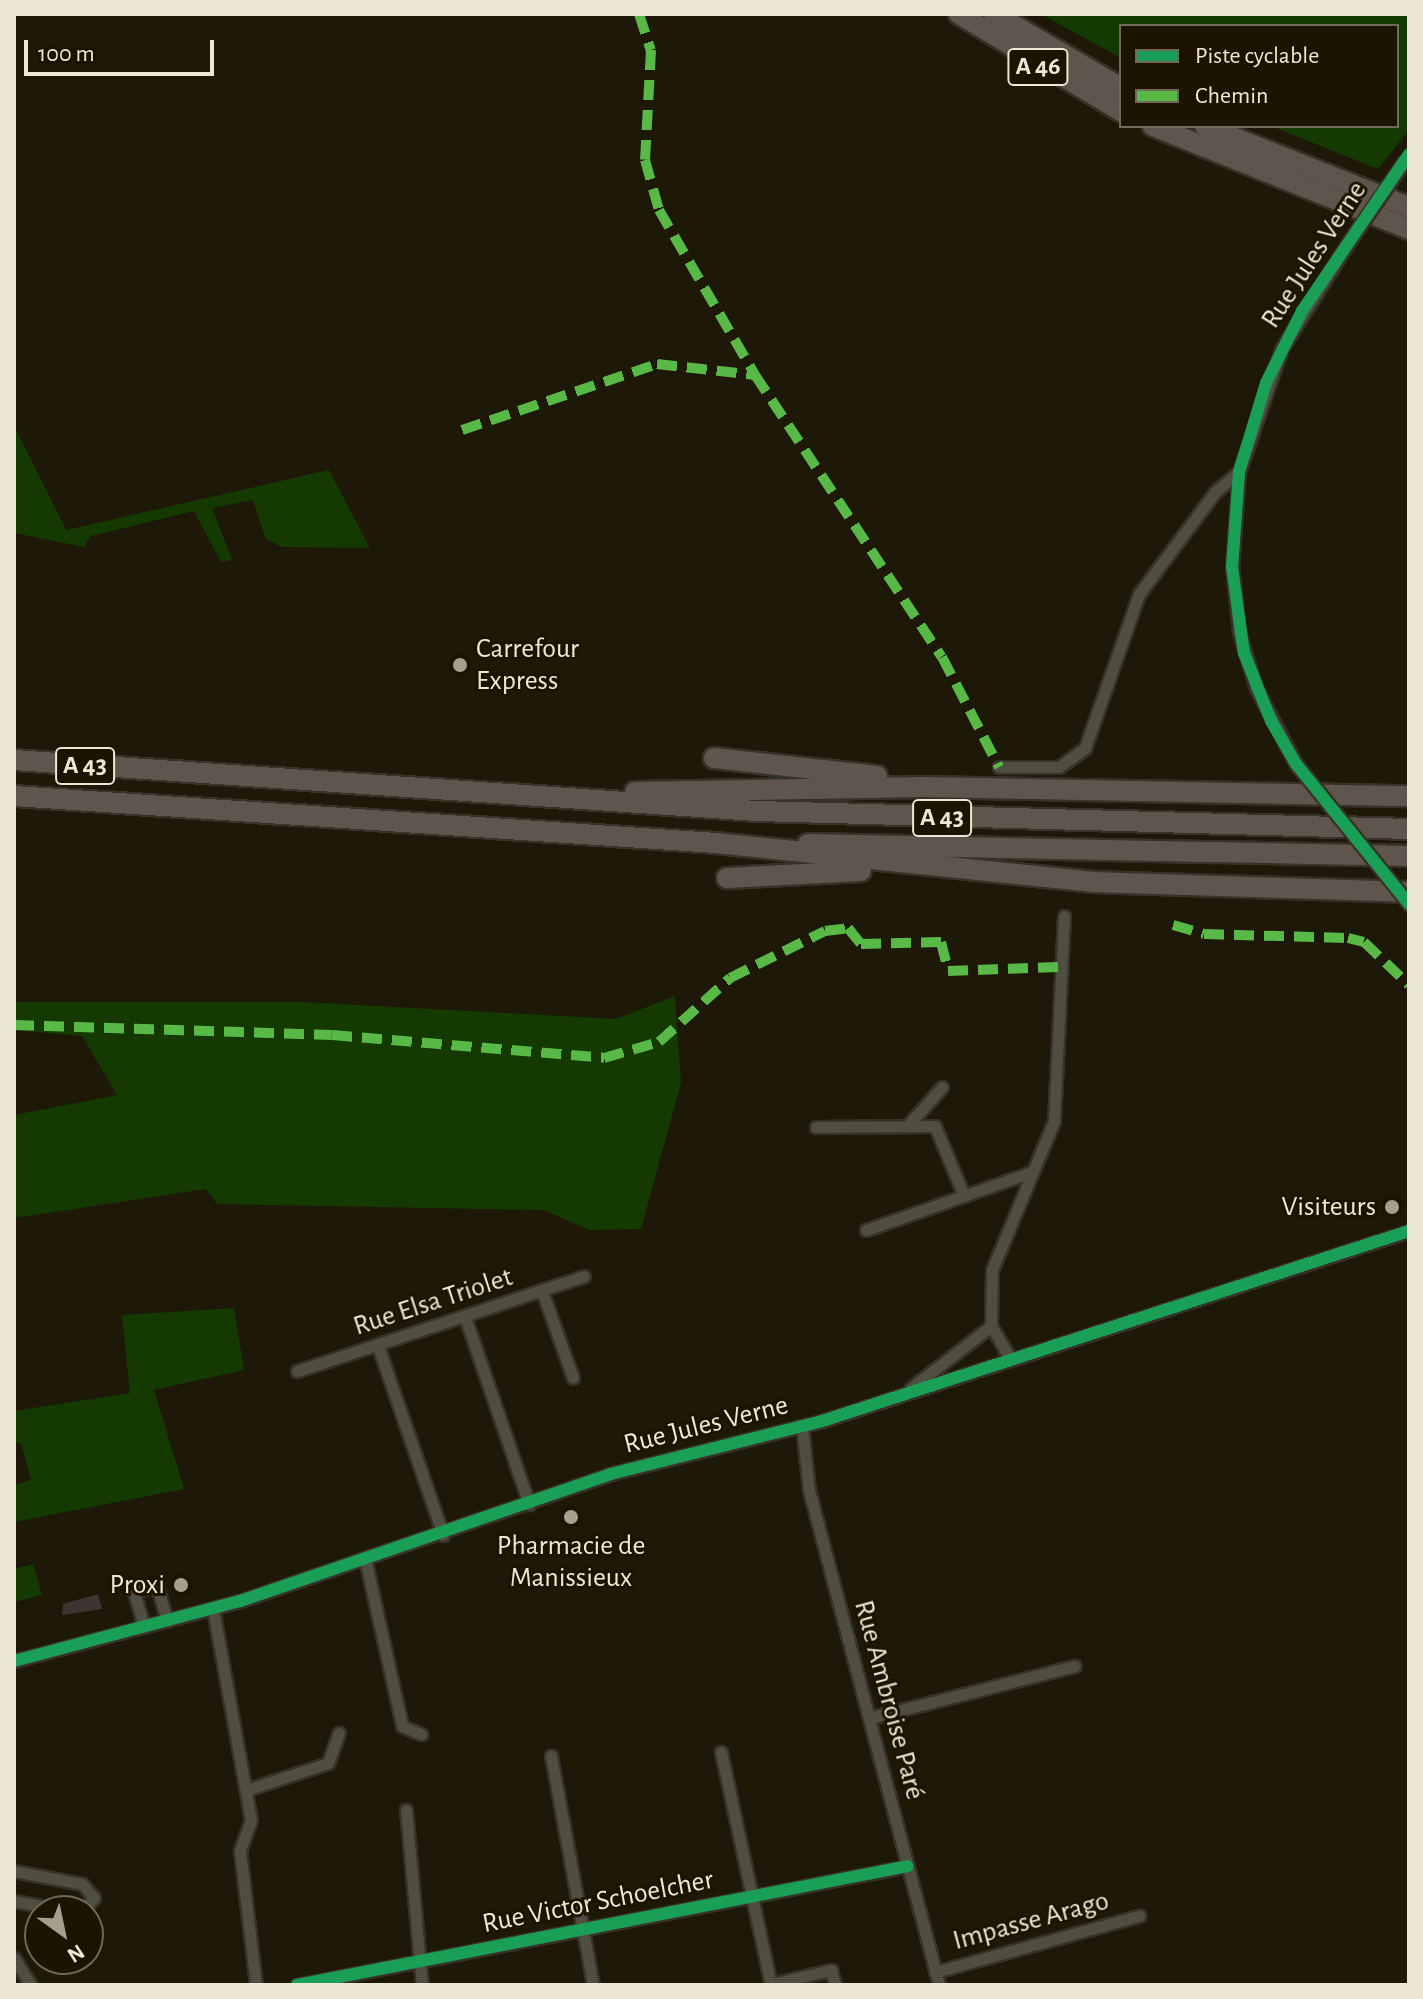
<!DOCTYPE html>
<html>
<head>
<meta charset="utf-8">
<style>
  body { margin:0 }
  #map { position:relative; width:1423px; height:1999px; overflow:hidden; background:#1d1808; font-family:"Alegreya Sans",sans-serif }
  div>[style] { position:absolute }
  .green>* { inset:0; background:#143a01 }
  .building>* { inset:0; background:#3c3532 }
  .roads { filter:drop-shadow(2px 0 #363227) drop-shadow(-2px 0 #363227) drop-shadow(0 2px #363227) drop-shadow(0 -2px #363227) }
  .street>* { height:11px; margin:-5.5px; padding:0 5.5px; transform-origin:5.5px; border-radius:5.5px; background:#504d41 }
  .highway>* { height:20px; margin:-10px; padding:0 10px; transform-origin:10px; border-radius:10px; background:#60554d }
  .bridges { filter:drop-shadow(2px 0 #363227) drop-shadow(-2px 0 #363227) drop-shadow(0 2px #363227) drop-shadow(0 -2px #363227) }
  .street-bridge>* { height:11px; margin:-5.5px; padding:0 5.5px; transform-origin:5.5px; border-radius:5.5px; background:#504d41 }
  .quiet>* { height:10px; margin-top:-5px; transform-origin:0; background:repeating-linear-gradient(90deg,#58b947 0 20px,transparent 0 30px) }
  .cycleway>* { height:12px; margin:-6px; padding:0 6px; transform-origin:6px; border-radius:6px; background:#1a9f57 }
  .dots>* { width:22px; height:22px; translate:-50% -50%; box-sizing:border-box; border:4px solid #1c1400; border-radius:50% }
  span { translate:-50% -50%; white-space:nowrap; text-align:center; line-height:1.15; -webkit-text-stroke:6px #1c1400; paint-order:stroke }
  .shield-label span { padding:2px 6px; background:#1c1400; border:2px solid; border-radius:6px; -webkit-text-stroke-width:0 }
  .shield-label { font-size:26px; color:#ede8d6; font-weight:700 }
  .street-label { font-size:28px; color:#ede8d6 }
  .poi-label { font-size:28px; color:#ede8d6 }
  .left { translate:0 -50%; text-align:left }
  .right { translate:-100% -50%; text-align:right }
  .frame { position:absolute; inset:0; border:16px solid #ede8d6; pointer-events:none }
  .legend { position:absolute; left:1119px; top:24px; width:280px; height:104px; box-sizing:border-box; background:#1c1400; border:2px solid #706956; margin:0; padding:10px 14px; list-style:none; font-size:24px; color:#ede8d6 }
  .legend li { display:flex; align-items:center; gap:16px; height:40px }
  .legend b { width:40px; border:2px solid #706956 }
  .north { position:absolute; left:24px; top:1895px; width:80px; height:80px; box-sizing:border-box; background:#1c1400; border:2px solid #706956; border-radius:50%; rotate:147deg; font-size:22px; font-weight:700; line-height:32px; text-align:center; color:#ede8d6 }
  .north::after { content:''; display:block; margin:auto; width:28px; height:36px; background:#a49f8e; clip-path:polygon(50% 0,100% 100%,50% 72%,0 100%) }
  .scale { position:absolute; left:24px; top:40px; width:190px; height:36px; box-sizing:border-box; border:4px solid #ede8d6; border-top:0; padding-left:10px; font-size:24px; line-height:28px; white-space:nowrap; color:#ede8d6; -webkit-text-stroke:6px #1c1400; paint-order:stroke }
</style>
</head>
<body>
<div id="map">
  <div class="green">
    <i style="clip-path:polygon(1041px 14px,1409px 14px,1409px 130px,1378px 169px,1271px 126px,1397px 126px,1397px 26px,1121px 26px,1121px 58px)"></i>
    <i style="clip-path:polygon(14px 426px,66px 530px,329px 470px,370px 548px,282px 547px,266px 539px,253px 500px,212px 508px,232px 560px,221px 562px,194px 511px,91px 536px,84px 547px,14px 533px)"></i>
    <i style="clip-path:polygon(675px 996px,681px 1083px,641px 1229px,589px 1230px,544px 1210px,217px 1204px,206px 1189px,14px 1218px,14px 1115px,117px 1095px,82px 1036px,14px 1030px,14px 1002px,304px 1002px,616px 1019px)"></i>
    <i style="clip-path:polygon(234px 1308px,244px 1370px,154px 1390px,184px 1489px,14px 1522px,14px 1485px,31px 1480px,21px 1443px,14px 1443px,14px 1411px,130px 1393px,122px 1315px)"></i>
    <i style="clip-path:polygon(33px 1564px,42px 1595px,14px 1602px,14px 1569px)"></i>
  </div>
  <div class="building">
    <i style="clip-path:polygon(98px 1594px,102px 1609px,62px 1615px,63px 1604px)"></i>
  </div>
  <div class="roads">
    <div class="street">
      <i style="left:1296px;top:764px;width:86px;rotate:-117.8deg"></i>
      <i style="left:1256px;top:688px;width:59px;rotate:-106.9deg"></i>
      <i style="left:1239px;top:632px;width:65px;rotate:-96.1deg"></i>
      <i style="left:1232px;top:567px;width:95px;rotate:-85.8deg"></i>
      <i style="left:1239px;top:472px;width:131px;rotate:-70.9deg"></i>
      <i style="left:1282px;top:348px;width:128px;rotate:-57.8deg"></i>
      <i style="left:999px;top:767px;width:60px"></i>
      <i style="left:1059px;top:767px;width:32px;rotate:-36deg"></i>
      <i style="left:1085px;top:748px;width:163px;rotate:-70.7deg"></i>
      <i style="left:1139px;top:594px;width:127px;rotate:-53.3deg"></i>
      <i style="left:1215px;top:492px;width:31px;rotate:-40deg"></i>
      <i style="left:910px;top:1123px;width:48px;rotate:-48.4deg"></i>
      <i style="left:816px;top:1127px;width:119px;rotate:-0.5deg"></i>
      <i style="left:935px;top:1126px;width:76px;rotate:67.5deg"></i>
      <i style="left:866px;top:1230px;width:176px;rotate:-19.3deg"></i>
      <i style="left:542px;top:1291px;width:92px;rotate:70.4deg"></i>
      <i style="left:465px;top:1317px;width:198px;rotate:71.1deg"></i>
      <i style="left:378px;top:1346px;width:200px;rotate:71deg"></i>
      <i style="left:1008px;top:1355px;width:34px;rotate:-120deg"></i>
      <i style="left:991px;top:1326px;width:56px;rotate:-89deg"></i>
      <i style="left:992px;top:1270px;width:161px;rotate:-67.4deg"></i>
      <i style="left:1054px;top:1121px;width:205px;rotate:-87.2deg"></i>
      <i style="left:297px;top:1371px;width:302px;rotate:-18.3deg"></i>
      <i style="left:911px;top:1388px;width:101px;rotate:-37.8deg"></i>
      <i style="left:802px;top:1426px;width:64px;rotate:83.8deg"></i>
      <i style="left:809px;top:1490px;width:512px;rotate:75.28deg"></i>
      <i style="left:366px;top:1563px;width:167px;rotate:77.5deg"></i>
      <i style="left:402px;top:1726px;width:21px;rotate:23deg"></i>
      <i style="left:213px;top:1609px;width:214px;rotate:79.8deg"></i>
      <i style="left:251px;top:1820px;width:33px;rotate:110deg"></i>
      <i style="left:240px;top:1851px;width:135px;rotate:83.2deg"></i>
      <i style="left:144px;top:1627px;width:36px;rotate:-106deg"></i>
      <i style="left:134px;top:1592px;width:24px;rotate:-15deg"></i>
      <i style="left:157px;top:1586px;width:36px;rotate:74deg"></i>
      <i style="left:14px;top:1661px;width:234px;rotate:-14.9deg"></i>
      <i style="left:240px;top:1601px;width:391px;rotate:-18.9deg"></i>
      <i style="left:610px;top:1474px;width:219px;rotate:-14deg"></i>
      <i style="left:822px;top:1421px;width:617px;rotate:-17.94deg"></i>
      <i style="left:869px;top:1718px;width:212px;rotate:-14.2deg"></i>
      <i style="left:721px;top:1752px;width:238px;rotate:77.9deg"></i>
      <i style="left:551px;top:1756px;width:233px;rotate:79.6deg"></i>
      <i style="left:246px;top:1790px;width:86px;rotate:-18.2deg"></i>
      <i style="left:328px;top:1763px;width:32px;rotate:-70deg"></i>
      <i style="left:406px;top:1810px;width:176px;rotate:84.8deg"></i>
      <i style="left:14px;top:1871px;width:69px;rotate:10.8deg"></i>
      <i style="left:82px;top:1884px;width:18px;rotate:49deg"></i>
      <i style="left:94px;top:1898px;width:18px;rotate:133deg"></i>
      <i style="left:14px;top:1901px;width:55px;rotate:10.5deg"></i>
      <i style="left:14px;top:1958px;width:32px;rotate:58deg"></i>
      <i style="left:935px;top:1972px;width:212px;rotate:-15.4deg"></i>
      <i style="left:771px;top:1984px;width:62px;rotate:-13.1deg"></i>
      <i style="left:831px;top:1970px;width:16px;rotate:75deg"></i>
      <i style="left:297px;top:1985px;width:622px;rotate:-11.02deg"></i>
    </div>
    <div class="highway">
      <i style="left:959px;top:14px;width:189px;rotate:30.9deg"></i>
      <i style="left:994px;top:14px;width:147px;rotate:30.2deg"></i>
      <i style="left:1153px;top:126px;width:276px;rotate:21.9deg"></i>
      <i style="left:1205px;top:126px;width:219px;rotate:21.7deg"></i>
      <i style="left:714px;top:758px;width:164px;rotate:6.3deg"></i>
      <i style="left:14px;top:760px;width:745px;rotate:3.93deg"></i>
      <i style="left:757px;top:811px;width:652px;rotate:1.58deg"></i>
      <i style="left:635px;top:792px;width:289px;rotate:-1deg"></i>
      <i style="left:924px;top:787px;width:485px;rotate:1.1deg"></i>
      <i style="left:14px;top:796px;width:704px;rotate:3.83deg"></i>
      <i style="left:716px;top:843px;width:380px;rotate:5.9deg"></i>
      <i style="left:1094px;top:882px;width:315px;rotate:1.8deg"></i>
      <i style="left:808px;top:844px;width:601px;rotate:1.14deg"></i>
      <i style="left:727px;top:878px;width:134px;rotate:-3deg"></i>
    </div>
  </div>
  <div class="bridges">
    <div class="street-bridge">
      <i style="left:1350px;top:240px;width:95px;rotate:-55.3deg"></i>
      <i style="left:1296px;top:764px;width:180px;rotate:51.1deg"></i>
    </div>
  </div>
  <div class="quiet">
    <i style="left:639px;top:14px;width:38px;rotate:72deg"></i>
    <i style="left:651px;top:50px;width:110px;rotate:93.1deg"></i>
    <i style="left:645px;top:160px;width:52px;rotate:74.4deg"></i>
    <i style="left:659px;top:210px;width:191px;rotate:59.8deg"></i>
    <i style="left:755px;top:375px;width:338px;rotate:56.5deg"></i>
    <i style="left:942px;top:657px;width:124px;rotate:62.6deg"></i>
    <i style="left:462px;top:430px;width:206px;rotate:-18.7deg"></i>
    <i style="left:657px;top:364px;width:99px;rotate:6.4deg"></i>
    <i style="left:1173px;top:925px;width:32px;rotate:16deg"></i>
    <i style="left:1204px;top:934px;width:144px;rotate:1.6deg"></i>
    <i style="left:1348px;top:938px;width:16px;rotate:14deg"></i>
    <i style="left:1364px;top:942px;width:62px;rotate:43.7deg"></i>
    <i style="left:14px;top:1025px;width:318px;rotate:1.8deg"></i>
    <i style="left:332px;top:1035px;width:273px;rotate:4.8deg"></i>
    <i style="left:604px;top:1058px;width:57px;rotate:-16.2deg"></i>
    <i style="left:659px;top:1042px;width:96px;rotate:-42deg"></i>
    <i style="left:730px;top:978px;width:106px;rotate:-26.3deg"></i>
    <i style="left:825px;top:931px;width:23px;rotate:-7deg"></i>
    <i style="left:848px;top:928px;width:21px;rotate:51deg"></i>
    <i style="left:861px;top:944px;width:80px;rotate:-1.4deg"></i>
    <i style="left:941px;top:942px;width:30px;rotate:76deg"></i>
    <i style="left:948px;top:971px;width:110px;rotate:-2.1deg"></i>
  </div>
  <div class="cycleway">
    <i style="left:1409px;top:154px;width:190px;rotate:124.3deg"></i>
    <i style="left:1302px;top:311px;width:80px;rotate:116.6deg"></i>
    <i style="left:1266px;top:383px;width:93px;rotate:106.9deg"></i>
    <i style="left:1239px;top:472px;width:95px;rotate:94.2deg"></i>
    <i style="left:1232px;top:567px;width:87px;rotate:82.1deg"></i>
    <i style="left:1244px;top:653px;width:73px;rotate:68.3deg"></i>
    <i style="left:1271px;top:721px;width:50px;rotate:59.8deg"></i>
    <i style="left:1296px;top:764px;width:180px;rotate:51.1deg"></i>
    <i style="left:14px;top:1661px;width:234px;rotate:-14.9deg"></i>
    <i style="left:240px;top:1601px;width:391px;rotate:-18.9deg"></i>
    <i style="left:610px;top:1474px;width:219px;rotate:-14deg"></i>
    <i style="left:822px;top:1421px;width:617px;rotate:-17.94deg"></i>
    <i style="left:297px;top:1985px;width:622px;rotate:-11.02deg"></i>
  </div>
  <div class="dots">
    <i style="left:460px;top:665px;background:#a49f8e"></i>
    <i style="left:1392px;top:1207px;background:#a49f8e"></i>
    <i style="left:571px;top:1517px;background:#a49f8e"></i>
    <i style="left:181px;top:1585px;background:#a49f8e"></i>
  </div>
  <div class="shield-label">
    <span style="left:1038px;top:67px">A 46</span>
    <span style="left:85px;top:766px">A 43</span>
    <span style="left:942px;top:818px">A 43</span>
  </div>
  <div class="street-label">
    <span style="left:1314px;top:255px;rotate:-57deg">Rue Jules Verne</span>
    <span style="left:433px;top:1302px;rotate:-18deg">Rue Elsa Triolet</span>
    <span style="left:706px;top:1425px;rotate:-14deg">Rue Jules Verne</span>
    <span style="left:889px;top:1700px;rotate:75deg">Rue Ambroise Paré</span>
    <span style="left:598px;top:1902px;rotate:-11deg">Rue Victor Schoelcher</span>
    <span style="left:1031px;top:1921px;rotate:-15deg">Impasse Arago</span>
  </div>
  <div class="poi-label">
    <span class="left" style="left:476px;top:665px">Carrefour<br>Express</span>
    <span class="right" style="left:1376px;top:1207px">Visiteurs</span>
    <span style="left:571px;top:1562px">Pharmacie de<br>Manissieux</span>
    <span class="right" style="left:165px;top:1585px">Proxi</span>
  </div>
  <div class="frame"></div>
  <ul class="legend">
  <li><b style="height:10px;background:#1a9f57"></b>Piste cyclable</li>
  <li><b style="height:10px;background:#58b947"></b>Chemin</li>
  </ul>
  <div class="north">N</div>
  <div class="scale">100 m</div>
</div>
</body>
</html>
